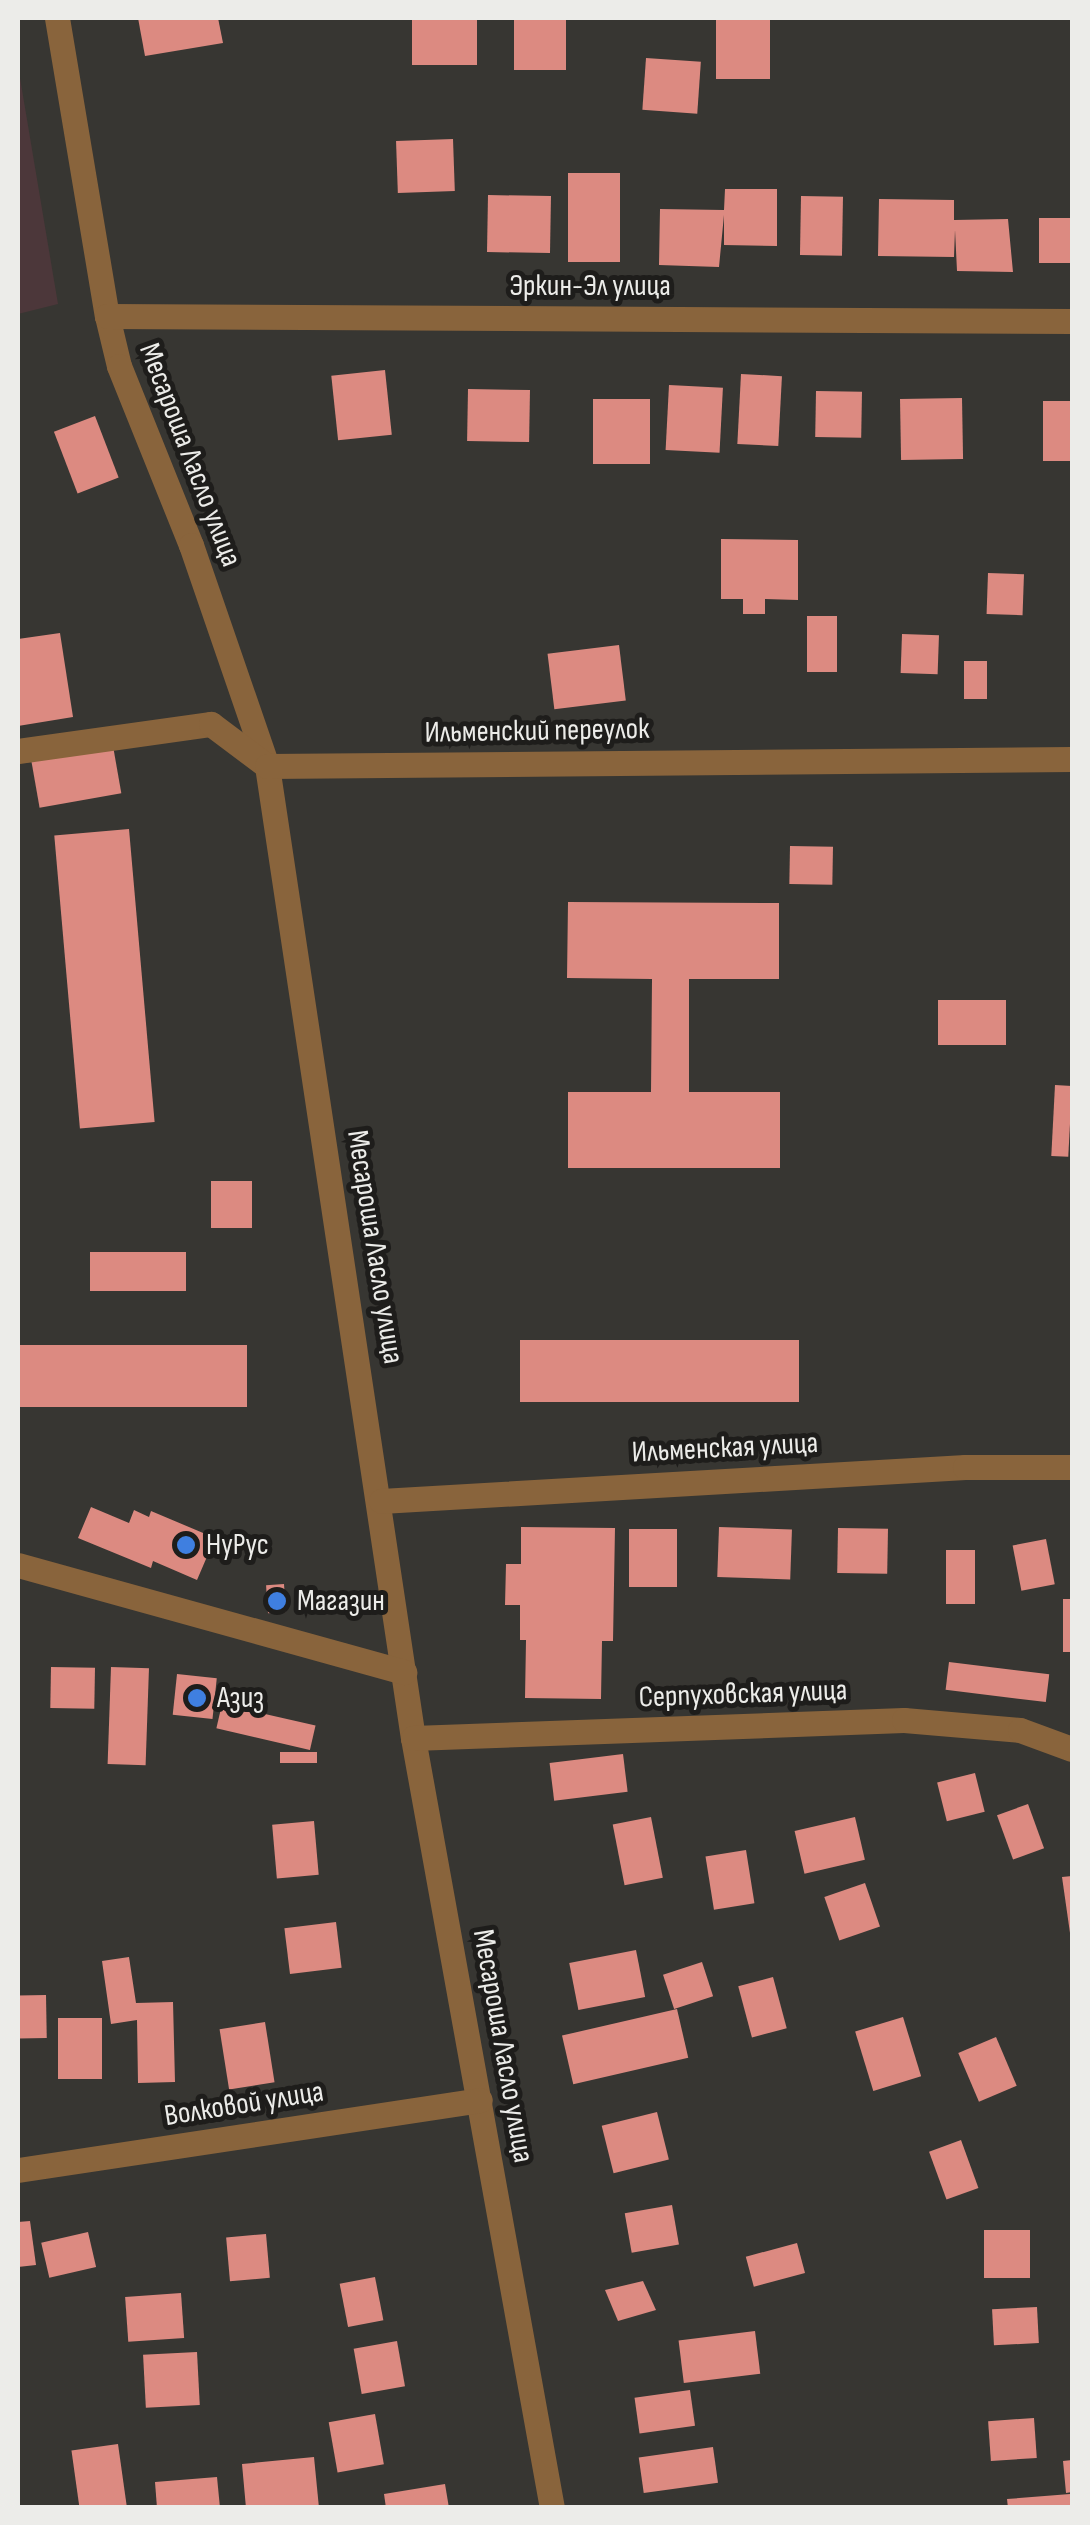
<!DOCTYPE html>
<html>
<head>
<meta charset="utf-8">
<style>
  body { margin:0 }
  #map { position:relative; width:1090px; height:2525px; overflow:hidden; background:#373632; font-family:"Sofia Sans Condensed",sans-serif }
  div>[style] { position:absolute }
  .industrial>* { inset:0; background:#4c373a }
  .building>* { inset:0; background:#dc8a81; transform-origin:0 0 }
  .minor>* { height:25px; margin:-12.5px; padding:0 12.5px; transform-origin:12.5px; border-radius:12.5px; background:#89643c }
  .dots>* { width:28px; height:28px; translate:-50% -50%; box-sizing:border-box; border:5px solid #1e1d1b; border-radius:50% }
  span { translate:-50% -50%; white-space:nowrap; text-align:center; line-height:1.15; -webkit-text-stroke:10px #1e1d1b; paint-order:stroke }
  .street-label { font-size:30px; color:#ecece9 }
  .poi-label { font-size:30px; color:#ecece9 }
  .left { translate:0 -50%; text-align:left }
  .frame { position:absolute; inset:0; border:20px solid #ecece9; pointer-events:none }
</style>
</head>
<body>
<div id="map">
  <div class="industrial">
    <i style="clip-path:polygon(18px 66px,58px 304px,18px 314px)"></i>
  </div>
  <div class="building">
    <i style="clip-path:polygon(138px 18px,218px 18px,223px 43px,145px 56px)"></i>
    <i style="left:412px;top:18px;width:65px;height:47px"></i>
    <i style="left:514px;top:18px;width:52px;height:52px"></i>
    <i style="left:716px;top:18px;width:54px;height:61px"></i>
    <i style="left:646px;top:58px;width:55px;height:52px;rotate:4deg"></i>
    <i style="left:453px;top:139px;width:52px;height:57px;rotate:88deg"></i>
    <i style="left:568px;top:173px;width:52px;height:89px"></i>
    <i style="clip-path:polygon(725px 189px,777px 189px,777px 246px,724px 245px,724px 215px,719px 267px,659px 265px,660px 209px,724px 210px)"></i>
    <i style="left:488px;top:195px;width:63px;height:57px;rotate:1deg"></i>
    <i style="left:801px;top:196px;width:42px;height:59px;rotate:1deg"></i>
    <i style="clip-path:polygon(879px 199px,954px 200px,954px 220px,1008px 219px,1013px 272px,957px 271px,955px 230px,954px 257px,878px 256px)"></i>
    <i style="left:1039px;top:218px;width:33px;height:45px"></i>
    <i style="left:385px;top:370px;width:65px;height:54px;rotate:84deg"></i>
    <i style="left:741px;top:374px;width:41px;height:70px;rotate:3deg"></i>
    <i style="left:669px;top:385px;width:54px;height:65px;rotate:3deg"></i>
    <i style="left:468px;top:389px;width:62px;height:52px;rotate:1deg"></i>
    <i style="left:816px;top:391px;width:46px;height:46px;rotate:1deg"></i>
    <i style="left:962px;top:398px;width:61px;height:62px;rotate:89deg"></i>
    <i style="left:593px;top:399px;width:57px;height:65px"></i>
    <i style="left:1043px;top:401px;width:29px;height:60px"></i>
    <i style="left:95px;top:416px;width:66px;height:44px;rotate:69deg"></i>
    <i style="clip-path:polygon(721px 539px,798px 540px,798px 600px,765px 599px,765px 614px,743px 614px,743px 599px,721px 599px)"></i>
    <i style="left:988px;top:573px;width:36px;height:41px;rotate:2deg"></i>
    <i style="left:807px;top:616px;width:30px;height:56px"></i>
    <i style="clip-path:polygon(60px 633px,73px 717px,18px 726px,18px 639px)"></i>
    <i style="left:902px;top:634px;width:37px;height:39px;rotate:2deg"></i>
    <i style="left:619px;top:645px;width:56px;height:72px;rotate:83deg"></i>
    <i style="left:964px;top:661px;width:23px;height:38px"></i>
    <i style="left:113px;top:746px;width:48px;height:83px;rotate:80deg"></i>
    <i style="left:129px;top:829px;width:294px;height:75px;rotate:85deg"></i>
    <i style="left:790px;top:846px;width:43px;height:38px;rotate:1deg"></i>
    <i style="clip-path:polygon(568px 902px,779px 903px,779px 979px,689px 979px,689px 1092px,780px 1092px,780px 1168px,568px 1168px,568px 1092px,651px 1092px,652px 979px,567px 978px)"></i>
    <i style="left:1006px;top:1000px;width:45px;height:68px;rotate:90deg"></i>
    <i style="left:1055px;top:1085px;width:17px;height:71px;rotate:3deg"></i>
    <i style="left:211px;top:1181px;width:41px;height:47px"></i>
    <i style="left:90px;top:1252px;width:96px;height:39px"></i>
    <i style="left:520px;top:1340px;width:279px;height:62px"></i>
    <i style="left:18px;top:1345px;width:229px;height:62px"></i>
    <i style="clip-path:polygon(91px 1507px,129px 1523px,134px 1510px,149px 1517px,151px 1511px,215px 1538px,197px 1580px,153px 1561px,151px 1568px,78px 1538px)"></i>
    <i style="clip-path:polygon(521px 1527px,615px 1528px,613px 1641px,602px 1641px,601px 1699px,525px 1698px,526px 1640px,520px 1640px,520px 1605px,505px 1605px,506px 1564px,521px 1564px)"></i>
    <i style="left:719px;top:1527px;width:73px;height:50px;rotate:2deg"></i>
    <i style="left:838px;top:1528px;width:50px;height:45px;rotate:1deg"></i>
    <i style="left:629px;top:1529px;width:48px;height:58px"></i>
    <i style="left:1046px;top:1539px;width:46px;height:34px;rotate:79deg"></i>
    <i style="left:946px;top:1550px;width:29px;height:54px"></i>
    <i style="left:284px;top:1584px;width:28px;height:18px;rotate:86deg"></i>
    <i style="left:1063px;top:1599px;width:9px;height:53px"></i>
    <i style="left:949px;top:1662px;width:101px;height:28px;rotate:7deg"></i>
    <i style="left:51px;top:1667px;width:44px;height:41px;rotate:1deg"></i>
    <i style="left:111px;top:1667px;width:38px;height:97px;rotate:2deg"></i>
    <i style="left:177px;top:1674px;width:40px;height:41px;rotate:6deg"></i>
    <i style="left:222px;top:1704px;width:96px;height:25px;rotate:13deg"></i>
    <i style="left:317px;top:1752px;width:11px;height:37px;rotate:90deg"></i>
    <i style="left:623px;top:1754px;width:38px;height:74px;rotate:83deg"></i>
    <i style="left:975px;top:1773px;width:40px;height:39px;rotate:76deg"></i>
    <i style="left:1028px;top:1804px;width:47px;height:33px;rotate:70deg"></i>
    <i style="left:651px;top:1817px;width:62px;height:39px;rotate:79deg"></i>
    <i style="left:855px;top:1817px;width:44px;height:62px;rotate:77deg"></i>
    <i style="left:314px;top:1821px;width:54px;height:42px;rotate:85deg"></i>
    <i style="left:746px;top:1850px;width:54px;height:41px;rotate:81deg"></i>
    <i style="clip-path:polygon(1072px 1876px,1072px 1932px,1070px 1933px,1062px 1877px)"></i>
    <i style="left:865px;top:1883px;width:46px;height:43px;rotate:71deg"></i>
    <i style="left:336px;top:1922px;width:46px;height:52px;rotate:83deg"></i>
    <i style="left:636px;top:1950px;width:48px;height:68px;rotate:79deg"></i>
    <i style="clip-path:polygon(129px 1957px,136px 2003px,173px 2002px,175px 2082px,138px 2083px,137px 2020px,111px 2024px,102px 1961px)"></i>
    <i style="left:702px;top:1962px;width:36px;height:41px;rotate:72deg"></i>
    <i style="left:773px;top:1977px;width:53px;height:36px;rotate:75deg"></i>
    <i style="left:46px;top:1995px;width:43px;height:28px;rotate:89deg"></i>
    <i style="left:677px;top:2009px;width:50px;height:118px;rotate:77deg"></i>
    <i style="left:903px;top:2017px;width:62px;height:50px;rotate:73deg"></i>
    <i style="left:58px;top:2018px;width:44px;height:61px"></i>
    <i style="left:265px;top:2022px;width:61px;height:46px;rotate:81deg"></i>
    <i style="left:996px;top:2037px;width:53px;height:41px;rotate:67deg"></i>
    <i style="left:657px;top:2112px;width:49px;height:57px;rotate:76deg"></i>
    <i style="left:961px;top:2140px;width:51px;height:34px;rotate:70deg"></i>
    <i style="left:672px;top:2205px;width:40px;height:48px;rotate:80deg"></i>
    <i style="clip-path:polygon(30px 2221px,36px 2265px,18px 2267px,18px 2222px)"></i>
    <i style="left:1030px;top:2230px;width:48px;height:46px;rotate:90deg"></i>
    <i style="left:88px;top:2232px;width:36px;height:48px;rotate:77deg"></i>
    <i style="left:266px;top:2234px;width:44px;height:40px;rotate:85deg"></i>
    <i style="left:797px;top:2243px;width:31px;height:53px;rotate:75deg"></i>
    <i style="left:375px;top:2277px;width:44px;height:36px;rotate:79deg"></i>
    <i style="clip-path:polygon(643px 2281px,656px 2310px,618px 2321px,605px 2290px)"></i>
    <i style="left:181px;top:2293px;width:45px;height:56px;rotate:86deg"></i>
    <i style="left:1037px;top:2307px;width:36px;height:45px;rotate:87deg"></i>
    <i style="left:755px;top:2331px;width:43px;height:77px;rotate:83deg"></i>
    <i style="left:397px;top:2341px;width:46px;height:44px;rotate:80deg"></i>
    <i style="left:197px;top:2352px;width:53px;height:54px;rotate:87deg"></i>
    <i style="left:690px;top:2390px;width:36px;height:56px;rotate:82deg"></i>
    <i style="left:375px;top:2414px;width:51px;height:47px;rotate:80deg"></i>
    <i style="left:1034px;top:2418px;width:40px;height:46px;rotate:86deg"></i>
    <i style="left:118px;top:2444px;width:65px;height:47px;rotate:82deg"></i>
    <i style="left:713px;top:2447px;width:36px;height:75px;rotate:82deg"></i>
    <i style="clip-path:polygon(314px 2457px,319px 2508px,246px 2508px,242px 2464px)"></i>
    <i style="clip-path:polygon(1072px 2460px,1072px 2492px,1066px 2493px,1063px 2461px)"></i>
    <i style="clip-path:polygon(217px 2477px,220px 2508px,157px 2508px,155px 2482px)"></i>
    <i style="clip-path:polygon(445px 2484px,449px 2508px,386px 2508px,384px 2494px)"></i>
    <i style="clip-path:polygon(1070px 2494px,1071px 2508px,1008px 2508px,1007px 2499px)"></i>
  </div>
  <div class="minor">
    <i style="left:57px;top:18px;width:302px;rotate:80.5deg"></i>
    <i style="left:107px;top:316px;width:51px;rotate:76.5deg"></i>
    <i style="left:119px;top:366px;width:193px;rotate:68.1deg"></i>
    <i style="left:191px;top:545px;width:234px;rotate:71deg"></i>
    <i style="left:267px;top:766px;width:983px;rotate:81.46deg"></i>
    <i style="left:413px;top:1738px;width:782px;rotate:79.77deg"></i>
    <i style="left:107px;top:316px;width:965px;rotate:0.3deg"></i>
    <i style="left:18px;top:751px;width:195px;rotate:-8deg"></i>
    <i style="left:211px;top:724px;width:70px;rotate:36.9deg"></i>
    <i style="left:267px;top:766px;width:805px;rotate:-0.5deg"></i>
    <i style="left:381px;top:1501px;width:585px;rotate:-3.33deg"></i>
    <i style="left:965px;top:1467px;width:107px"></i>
    <i style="left:18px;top:1565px;width:401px;rotate:15.5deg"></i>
    <i style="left:413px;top:1738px;width:491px;rotate:-2.1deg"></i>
    <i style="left:904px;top:1720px;width:116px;rotate:4.9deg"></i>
    <i style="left:1020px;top:1730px;width:55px;rotate:20.1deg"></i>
    <i style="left:18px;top:2170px;width:467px;rotate:-8.6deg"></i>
  </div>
  <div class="dots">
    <i style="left:186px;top:1545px;background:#3f7fe0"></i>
    <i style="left:277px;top:1601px;background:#3f7fe0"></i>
    <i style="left:197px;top:1698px;background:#3f7fe0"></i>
  </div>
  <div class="street-label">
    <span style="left:590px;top:286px">Эркин-Эл улица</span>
    <span style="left:190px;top:455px;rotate:69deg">Месароша Ласло улица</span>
    <span style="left:537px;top:731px;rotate:-1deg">Ильменский переулок</span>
    <span style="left:375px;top:1247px;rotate:81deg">Месароша Ласло улица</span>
    <span style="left:725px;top:1448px;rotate:-3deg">Ильменская улица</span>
    <span style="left:743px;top:1694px;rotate:-2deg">Серпуховская улица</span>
    <span style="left:503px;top:2046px;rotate:80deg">Месароша Ласло улица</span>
    <span style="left:244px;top:2104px;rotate:-9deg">Волковой улица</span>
  </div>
  <div class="poi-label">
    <span class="left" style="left:206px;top:1545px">НуРус</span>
    <span class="left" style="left:297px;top:1601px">Магазин</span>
    <span class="left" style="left:217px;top:1698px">Азиз</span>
  </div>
  <div class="frame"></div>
</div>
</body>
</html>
